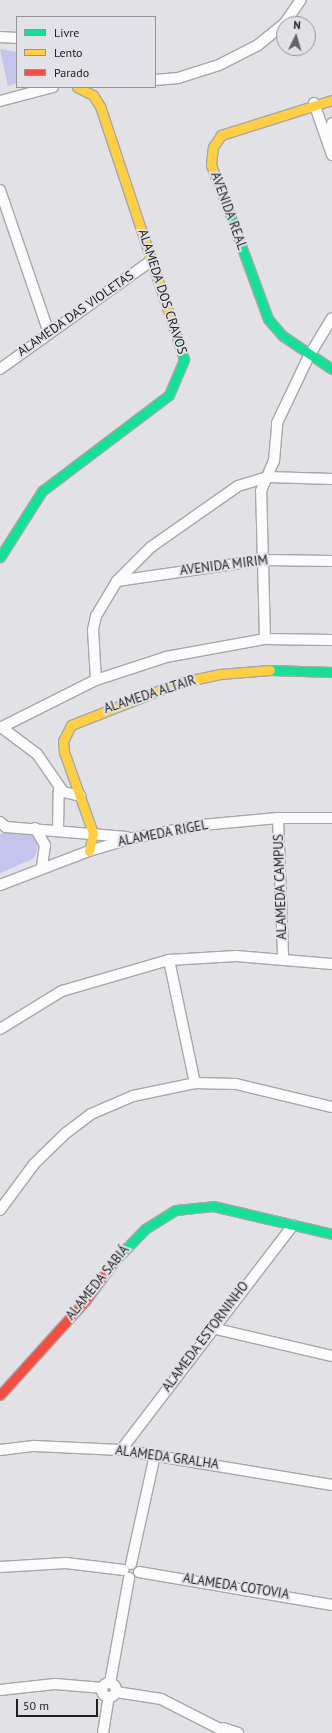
<!DOCTYPE html>
<html>
<head>
<meta charset="utf-8">
<style>
  body { margin:0 }
  #map { position:relative; width:332px; height:1733px; overflow:hidden; background:#e2e2e6; font-family:"PT Sans",sans-serif }
  div>[style] { position:absolute }
  .green>* { inset:0; background:#c4c4ec }
  .roads { filter:drop-shadow(1px 0 #a7a7aa) drop-shadow(-1px 0 #a7a7aa) drop-shadow(0 1px #a7a7aa) drop-shadow(0 -1px #a7a7aa) }
  .street>* { height:10px; margin:-5px; padding:0 5px; transform-origin:5px; border-radius:5px; background:#fbfbfb }
  .street>.ring { margin:-5px; padding:0; box-sizing:content-box; background:none; border:10px solid #fbfbfb; border-radius:50% }
  .fast>* { height:9px; margin:-4.5px; padding:0 4.5px; transform-origin:4.5px; border-radius:4.5px; background:#16e098 }
  .slow>* { height:9px; margin:-4.5px; padding:0 4.5px; transform-origin:4.5px; border-radius:4.5px; background:#ffcf43 }
  .jam>* { height:9px; margin:-4.5px; padding:0 4.5px; transform-origin:4.5px; border-radius:4.5px; background:#f24e42 }
  span { translate:-50% -50%; white-space:nowrap; text-align:center; line-height:1.15; -webkit-text-stroke:4px #e1e1e7; paint-order:stroke }
  .street-label { font-size:13px; color:#212123 }
  .legend { position:absolute; left:16px; top:16px; width:140px; height:72px; box-sizing:border-box; background:#e1e1e7; border:1px solid #949499; margin:0; padding:5px 7px; list-style:none; font-size:12px; color:#212123 }
  .legend li { display:flex; align-items:center; gap:8px; height:20px }
  .legend b { width:20px; border:1px solid #949499 }
  .north { position:absolute; left:276px; top:16px; width:40px; height:40px; box-sizing:border-box; background:#e1e1e7; border:1px solid #949499; border-radius:50%; rotate:5deg; font-size:11px; font-weight:700; line-height:16px; text-align:center; color:#212123 }
  .north::after { content:''; display:block; margin:auto; width:14px; height:18px; background:#656567; clip-path:polygon(50% 0,100% 100%,50% 72%,0 100%) }
  .scale { position:absolute; left:16px; top:1699px; width:82px; height:18px; box-sizing:border-box; border:2px solid #212123; border-top:0; padding-left:5px; font-size:12px; line-height:14px; white-space:nowrap; color:#212123; -webkit-text-stroke:3px #e1e1e7; paint-order:stroke }
</style>
</head>
<body>
<div id="map">
  <div class="green">
    <i style="clip-path:polygon(0 49px,17px 52px,17px 83px,8px 86px)"></i>
    <i style="clip-path:polygon(14px 830px,31px 832px,37px 838px,37px 851px,33px 859px,0 873px,0 834px)"></i>
  </div>
  <div class="roads">
    <div class="street">
      <i style="left:284px;top:24px;width:29px;rotate:-55deg"></i>
      <i style="left:0;top:37px;width:17px;rotate:3deg"></i>
      <i style="left:155px;top:80px;width:23px;rotate:-5deg"></i>
      <i style="left:178px;top:78px;width:43px;rotate:-17.6deg"></i>
      <i style="left:219px;top:65px;width:44px;rotate:-27.1deg"></i>
      <i style="left:258px;top:45px;width:33px;rotate:-39deg"></i>
      <i style="left:0;top:101px;width:55px;rotate:-14.8deg"></i>
      <i style="left:314px;top:103px;width:55px;rotate:70.9deg"></i>
      <i style="left:329px;top:145px;width:22px;rotate:-82deg"></i>
      <i style="left:0;top:190px;width:151px;rotate:71.1deg"></i>
      <i style="left:0;top:369px;width:187px;rotate:-35.6deg"></i>
      <i style="left:117px;top:581px;width:148px;rotate:-8.2deg"></i>
      <i style="left:263px;top:560px;width:69px;rotate:0.8deg"></i>
      <i style="left:265px;top:639px;width:148px;rotate:-91.5deg"></i>
      <i style="left:261px;top:491px;width:33px;rotate:-67deg"></i>
      <i style="left:274px;top:461px;width:38px;rotate:-85deg"></i>
      <i style="left:277px;top:423px;width:74px;rotate:-64.5deg"></i>
      <i style="left:309px;top:356px;width:44px;rotate:-58.8deg"></i>
      <i style="left:96px;top:680px;width:50px;rotate:-93.4deg"></i>
      <i style="left:93px;top:630px;width:14px;rotate:-78deg"></i>
      <i style="left:96px;top:616px;width:41px;rotate:-59deg"></i>
      <i style="left:117px;top:581px;width:48px;rotate:-45deg"></i>
      <i style="left:151px;top:547px;width:106px;rotate:-35deg"></i>
      <i style="left:238px;top:486px;width:31px;rotate:-17deg"></i>
      <i style="left:268px;top:477px;width:64px;rotate:1.8deg"></i>
      <i style="left:1px;top:727px;width:45px;rotate:36.9deg"></i>
      <i style="left:37px;top:754px;width:44px;rotate:55.2deg"></i>
      <i style="left:0;top:728px;width:107px;rotate:-26.6deg"></i>
      <i style="left:96px;top:680px;width:74px;rotate:-18.2deg"></i>
      <i style="left:166px;top:657px;width:101px;rotate:-10.3deg"></i>
      <i style="left:265px;top:639px;width:67px;rotate:0.9deg"></i>
      <i style="left:278px;top:818px;width:139px;rotate:87.9deg"></i>
      <i style="left:0;top:822px;width:8px;rotate:40deg"></i>
      <i style="left:6px;top:827px;width:121px;rotate:4.7deg"></i>
      <i style="left:35px;top:828px;width:20px;rotate:60deg"></i>
      <i style="left:45px;top:845px;width:22px;rotate:98deg"></i>
      <i style="left:58px;top:830px;width:39px;rotate:-89deg"></i>
      <i style="left:59px;top:791px;width:22px;rotate:13deg"></i>
      <i style="left:0;top:885px;width:95px;rotate:-20.9deg"></i>
      <i style="left:89px;top:851px;width:46px;rotate:-16.5deg"></i>
      <i style="left:133px;top:838px;width:70px;rotate:-10.7deg"></i>
      <i style="left:202px;top:825px;width:76px;rotate:-5.3deg"></i>
      <i style="left:278px;top:818px;width:54px"></i>
      <i style="left:169px;top:960px;width:126px;rotate:78.1deg"></i>
      <i style="left:0;top:1029px;width:73px;rotate:-31.5deg"></i>
      <i style="left:62px;top:991px;width:111px;rotate:-16.2deg"></i>
      <i style="left:169px;top:960px;width:67px;rotate:-3.4deg"></i>
      <i style="left:236px;top:956px;width:96px;rotate:4.8deg"></i>
      <i style="left:0;top:1210px;width:57px;rotate:-53.5deg"></i>
      <i style="left:34px;top:1164px;width:45px;rotate:-44.1deg"></i>
      <i style="left:66px;top:1133px;width:31px;rotate:-37deg"></i>
      <i style="left:91px;top:1114px;width:46px;rotate:-23.2deg"></i>
      <i style="left:133px;top:1096px;width:63px;rotate:-11.8deg"></i>
      <i style="left:195px;top:1083px;width:41px;rotate:1.4deg"></i>
      <i style="left:236px;top:1084px;width:99px;rotate:13.5deg"></i>
      <i style="left:212px;top:1328px;width:123px;rotate:13.1deg"></i>
      <i style="left:0;top:1450px;width:34px;rotate:-7deg"></i>
      <i style="left:34px;top:1446px;width:87px;rotate:2.6deg"></i>
      <i style="left:121px;top:1450px;width:214px;rotate:9.4deg"></i>
      <i style="left:121px;top:1450px;width:283px;rotate:-52.6deg"></i>
      <i style="left:131px;top:1564px;width:112px;rotate:-77.6deg"></i>
      <i style="left:0;top:1567px;width:66px;rotate:-3.5deg"></i>
      <i style="left:66px;top:1563px;width:58px;rotate:6.9deg"></i>
      <i style="left:139px;top:1572px;width:196px;rotate:9.7deg"></i>
      <i style="left:110px;top:1683px;width:107px;rotate:-79.7deg"></i>
      <i class="ring" style="left:102px;top:1683px;width:4px;height:4px"></i>
      <i style="left:0;top:1690px;width:55px;rotate:-6.2deg"></i>
      <i style="left:55px;top:1684px;width:48px;rotate:4.8deg"></i>
      <i style="left:116px;top:1692px;width:46px;rotate:8.8deg"></i>
      <i style="left:161px;top:1699px;width:75px;rotate:26.9deg"></i>
      <i style="left:223px;top:1728px;width:16px;rotate:18deg"></i>
      <i style="left:103px;top:1733px;width:36px;rotate:-81deg"></i>
    </div>
    <div class="fast">
      <i style="left:221px;top:191px;width:136px;rotate:69.8deg"></i>
      <i style="left:268px;top:319px;width:23px;rotate:49deg"></i>
      <i style="left:283px;top:336px;width:59px;rotate:34deg"></i>
      <i style="left:0;top:557px;width:78px;rotate:-57.5deg"></i>
      <i style="left:42px;top:491px;width:159px;rotate:-37.1deg"></i>
      <i style="left:169px;top:395px;width:39px;rotate:-67deg"></i>
      <i style="left:184px;top:359px;width:39px;rotate:-108deg"></i>
      <i style="left:270px;top:670px;width:62px;rotate:1.8deg"></i>
      <i style="left:116px;top:1259px;width:42px;rotate:-46deg"></i>
      <i style="left:145px;top:1229px;width:36px;rotate:-32deg"></i>
      <i style="left:176px;top:1210px;width:37px;rotate:-6deg"></i>
      <i style="left:213px;top:1206px;width:122px;rotate:13.2deg"></i>
    </div>
    <div class="slow">
      <i style="left:77px;top:87px;width:18px;rotate:27deg"></i>
      <i style="left:93px;top:95px;width:13px;rotate:58deg"></i>
      <i style="left:100px;top:106px;width:228px;rotate:71.6deg"></i>
      <i style="left:221px;top:191px;width:28px;rotate:-111deg"></i>
      <i style="left:211px;top:165px;width:18px;rotate:-84deg"></i>
      <i style="left:213px;top:147px;width:14px;rotate:-56deg"></i>
      <i style="left:221px;top:135px;width:116px;rotate:-17.5deg"></i>
      <i style="left:89px;top:851px;width:18px;rotate:-77deg"></i>
      <i style="left:93px;top:833px;width:86px;rotate:-109.7deg"></i>
      <i style="left:64px;top:752px;width:11px;rotate:-95deg"></i>
      <i style="left:63px;top:741px;width:18px;rotate:-63deg"></i>
      <i style="left:71px;top:725px;width:115px;rotate:-21.4deg"></i>
      <i style="left:178px;top:683px;width:43px;rotate:-12.1deg"></i>
      <i style="left:220px;top:674px;width:50px;rotate:-4.6deg"></i>
    </div>
    <div class="jam">
      <i style="left:0;top:1395px;width:127px;rotate:-47.9deg"></i>
      <i style="left:85px;top:1301px;width:52px;rotate:-53.6deg"></i>
    </div>
  </div>
  <div class="street-label">
    <span style="left:228px;top:211px;rotate:70deg">AVENIDA REAL</span>
    <span style="left:162px;top:292px;rotate:72deg">ALAMEDA DOS CRAVOS</span>
    <span style="left:76px;top:314px;rotate:-35deg">ALAMEDA DAS VIOLETAS</span>
    <span style="left:224px;top:566px;rotate:-7deg">AVENIDA MIRIM</span>
    <span style="left:150px;top:695px;rotate:-18deg">ALAMEDA ALTAIR</span>
    <span style="left:163px;top:834px;rotate:-11deg">ALAMEDA RIGEL</span>
    <span style="left:281px;top:887px;rotate:-92deg">ALAMEDA CAMPUS</span>
    <span style="left:98px;top:1283px;rotate:-51deg">ALAMEDA SABIÁ</span>
    <span style="left:206px;top:1337px;rotate:-53deg">ALAMEDA ESTORNINHO</span>
    <span style="left:167px;top:1458px;rotate:8deg">ALAMEDA GRALHA</span>
    <span style="left:236px;top:1587px;rotate:9deg">ALAMEDA COTOVIA</span>
  </div>
  <ul class="legend">
  <li><b style="height:5px;background:#16e098"></b>Livre</li>
  <li><b style="height:5px;background:#ffcf43"></b>Lento</li>
  <li><b style="height:5px;background:#f24e42"></b>Parado</li>
  </ul>
  <div class="north">N</div>
  <div class="scale">50 m</div>
</div>
</body>
</html>
